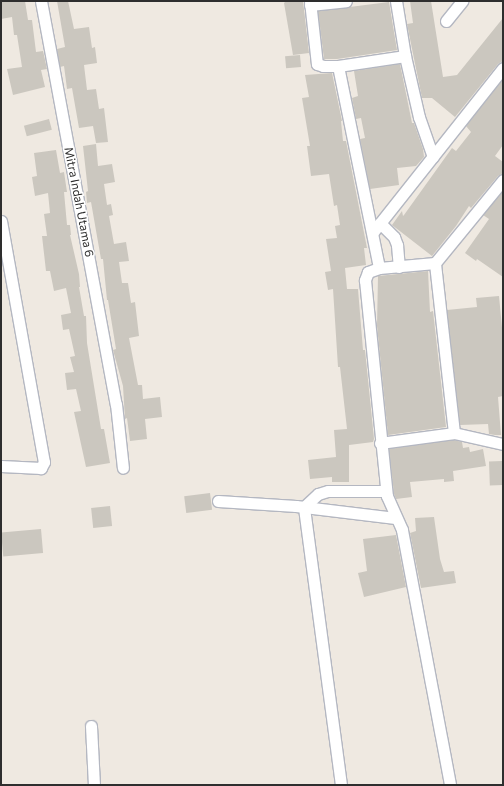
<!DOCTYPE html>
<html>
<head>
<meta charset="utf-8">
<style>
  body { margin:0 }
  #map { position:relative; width:504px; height:786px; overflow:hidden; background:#efe9e1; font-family:Commissioner,sans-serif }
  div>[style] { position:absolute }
  .building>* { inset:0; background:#cbc7bf; transform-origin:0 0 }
  .roads { filter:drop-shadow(1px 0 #b4b7c1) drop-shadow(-1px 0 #b4b7c1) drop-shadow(0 1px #b4b7c1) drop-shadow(0 -1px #b4b7c1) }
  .street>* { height:11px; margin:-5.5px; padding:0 5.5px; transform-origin:5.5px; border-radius:5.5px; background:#fff }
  span { translate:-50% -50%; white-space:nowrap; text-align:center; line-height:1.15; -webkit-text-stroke:3px #fff; paint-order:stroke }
  .street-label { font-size:12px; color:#2e2e2e }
  .frame { position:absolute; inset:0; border:2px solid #2e2e2e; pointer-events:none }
</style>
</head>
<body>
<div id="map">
  <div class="building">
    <i style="clip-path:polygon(10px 1px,25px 1px,28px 20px,32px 20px,36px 52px,43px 51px,47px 69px,41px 70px,45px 87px,13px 95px,7px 69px,22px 67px,17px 35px,14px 35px,12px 17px,1px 19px,1px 2px)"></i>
    <i style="clip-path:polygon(57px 1px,68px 1px,74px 29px,89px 27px,92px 48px,95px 47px,97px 63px,84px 65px,87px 90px,96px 89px,99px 109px,104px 108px,108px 142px,96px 143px,93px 126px,79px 128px,72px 88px,67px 89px,64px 66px,60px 67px,57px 49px,65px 47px)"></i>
    <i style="clip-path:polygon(286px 1px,303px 1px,309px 53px,293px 55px,284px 3px)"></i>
    <i style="clip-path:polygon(410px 1px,431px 1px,443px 77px,457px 75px,503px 18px,503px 61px,498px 64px,455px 117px,432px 98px,422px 98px,407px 24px,413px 23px)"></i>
    <i style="clip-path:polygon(389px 2px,397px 50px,337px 59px,324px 59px,318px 11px)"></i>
    <i style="left:300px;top:55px;width:12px;height:15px;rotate:85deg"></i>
    <i style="clip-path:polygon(400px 64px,412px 123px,414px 123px,423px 149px,424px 157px,416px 166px,397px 168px,399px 185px,370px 189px,360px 139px,365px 138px,361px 118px,356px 119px,352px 98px,358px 96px,354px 71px)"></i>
    <i style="clip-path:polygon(332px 73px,342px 121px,341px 121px,343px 141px,346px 141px,367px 248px,364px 248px,366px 265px,345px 268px,347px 289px,358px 289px,363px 350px,365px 350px,374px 439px,373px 442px,349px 445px,349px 482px,332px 482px,332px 477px,310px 479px,308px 460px,336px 457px,334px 430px,347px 429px,340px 367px,338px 367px,333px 289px,328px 290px,325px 272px,331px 271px,326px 239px,337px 238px,335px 226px,340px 225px,337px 205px,334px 206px,329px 174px,311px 176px,307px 146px,310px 146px,302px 98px,309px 97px,305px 75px)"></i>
    <i style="clip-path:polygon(503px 79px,503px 145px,495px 156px,503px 162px,503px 173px,498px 176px,471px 208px,469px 206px,456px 226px,432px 256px,392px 225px,402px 211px,403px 216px,404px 215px,452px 148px,456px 151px,471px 132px,466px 126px)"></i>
    <i style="left:49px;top:119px;width:11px;height:26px;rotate:75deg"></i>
    <i style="clip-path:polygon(96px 144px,98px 166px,112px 164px,115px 182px,104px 184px,107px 205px,111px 204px,113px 215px,109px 216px,114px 244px,126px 242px,129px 261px,119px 262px,122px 283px,128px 283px,131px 303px,135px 302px,139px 336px,129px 338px,138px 385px,142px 385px,143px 399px,160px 397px,162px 417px,145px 419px,147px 439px,130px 441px,127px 418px,125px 419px,123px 386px,113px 350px,116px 349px,108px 300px,107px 300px,103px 259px,101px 259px,91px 202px,87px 203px,86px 192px,88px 191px,83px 146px)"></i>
    <i style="clip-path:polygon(56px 150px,60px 173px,64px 172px,67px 192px,64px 192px,67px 225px,70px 225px,71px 235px,70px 235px,79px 274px,80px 287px,79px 287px,84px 316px,86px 316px,87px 343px,101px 429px,104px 429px,110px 463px,86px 467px,74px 412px,81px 411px,76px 389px,67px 390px,65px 373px,74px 372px,70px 357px,75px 356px,69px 329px,63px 330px,61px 315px,71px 313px,66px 288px,54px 291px,50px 271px,46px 271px,42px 236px,47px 236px,44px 214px,50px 213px,48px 193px,35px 196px,32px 177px,37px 176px,34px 153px)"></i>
    <i style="clip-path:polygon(503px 191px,503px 277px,477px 259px,476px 261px,465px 253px,489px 219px,483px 215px)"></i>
    <i style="clip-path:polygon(428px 271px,430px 312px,433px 311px,446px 427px,388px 435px,377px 326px,378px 276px)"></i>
    <i style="clip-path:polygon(499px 296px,503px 338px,503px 396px,498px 397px,501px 435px,495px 435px,489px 434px,488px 424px,460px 425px,447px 310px,477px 307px,476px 298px)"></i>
    <i style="clip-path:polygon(454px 440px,462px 442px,463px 448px,469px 447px,470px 452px,483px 449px,486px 466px,453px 471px,454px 481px,444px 482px,444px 479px,410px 482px,412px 497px,396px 499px,394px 494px,389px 449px)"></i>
    <i style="left:502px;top:461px;width:24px;height:13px;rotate:88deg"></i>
    <i style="left:210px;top:493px;width:17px;height:26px;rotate:83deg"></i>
    <i style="left:110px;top:506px;width:20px;height:19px;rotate:84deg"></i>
    <i style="clip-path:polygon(434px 517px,440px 559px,444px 572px,454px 571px,456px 583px,421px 588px,410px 533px,416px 531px,415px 518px)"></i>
    <i style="left:41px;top:529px;width:24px;height:40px;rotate:85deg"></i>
    <i style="clip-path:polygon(396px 535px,406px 587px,364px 597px,358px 573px,367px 571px,363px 539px)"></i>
  </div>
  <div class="roads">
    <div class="street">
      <i style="left:41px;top:1px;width:410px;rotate:79.5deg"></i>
      <i style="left:116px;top:404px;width:64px;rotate:83.8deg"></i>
      <i style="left:310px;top:1px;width:63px;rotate:83.7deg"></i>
      <i style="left:317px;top:64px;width:6px;rotate:18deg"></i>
      <i style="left:323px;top:66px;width:15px"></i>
      <i style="left:338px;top:66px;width:206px;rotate:78.5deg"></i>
      <i style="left:379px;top:268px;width:12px;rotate:160deg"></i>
      <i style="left:368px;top:272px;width:9px;rotate:111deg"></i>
      <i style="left:365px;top:280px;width:217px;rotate:84.2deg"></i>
      <i style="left:387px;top:496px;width:37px;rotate:66deg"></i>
      <i style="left:402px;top:530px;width:259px;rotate:79.3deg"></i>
      <i style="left:396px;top:1px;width:56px;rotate:80.7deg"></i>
      <i style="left:405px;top:56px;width:63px;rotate:77.1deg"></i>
      <i style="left:419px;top:117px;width:42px;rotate:70.7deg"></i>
      <i style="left:310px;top:5px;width:36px;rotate:-6deg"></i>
      <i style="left:446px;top:21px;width:26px;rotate:-51deg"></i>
      <i style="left:338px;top:66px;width:68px;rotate:-8.5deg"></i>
      <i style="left:1px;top:221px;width:245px;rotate:79.9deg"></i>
      <i style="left:44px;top:462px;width:7px;rotate:117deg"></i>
      <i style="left:41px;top:468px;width:40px;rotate:-177.1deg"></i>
      <i style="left:380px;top:223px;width:20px;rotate:45deg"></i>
      <i style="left:394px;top:237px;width:9px;rotate:69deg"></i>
      <i style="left:397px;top:245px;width:22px;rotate:85deg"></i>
      <i style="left:373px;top:232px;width:209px;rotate:-51.6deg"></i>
      <i style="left:379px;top:268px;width:56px;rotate:-5.1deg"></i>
      <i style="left:435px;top:263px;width:107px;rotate:-50.7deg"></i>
      <i style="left:454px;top:433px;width:50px;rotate:12.7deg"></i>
      <i style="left:380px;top:443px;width:75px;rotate:-7.7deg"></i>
      <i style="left:454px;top:433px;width:171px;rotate:-96.4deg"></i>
      <i style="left:218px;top:501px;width:78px;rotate:3.7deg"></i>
      <i style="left:296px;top:506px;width:100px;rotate:6.9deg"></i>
      <i style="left:91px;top:726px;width:59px;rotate:87.1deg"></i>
      <i style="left:341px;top:785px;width:280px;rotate:-97.6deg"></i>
      <i style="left:304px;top:507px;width:19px;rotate:-43deg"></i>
      <i style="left:318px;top:494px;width:10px;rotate:-17deg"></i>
      <i style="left:328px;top:491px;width:58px"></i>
    </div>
  </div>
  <div class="street-label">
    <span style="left:79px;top:202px;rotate:79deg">Mitra Indah Utama 6</span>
  </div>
  <div class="frame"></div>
</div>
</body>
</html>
